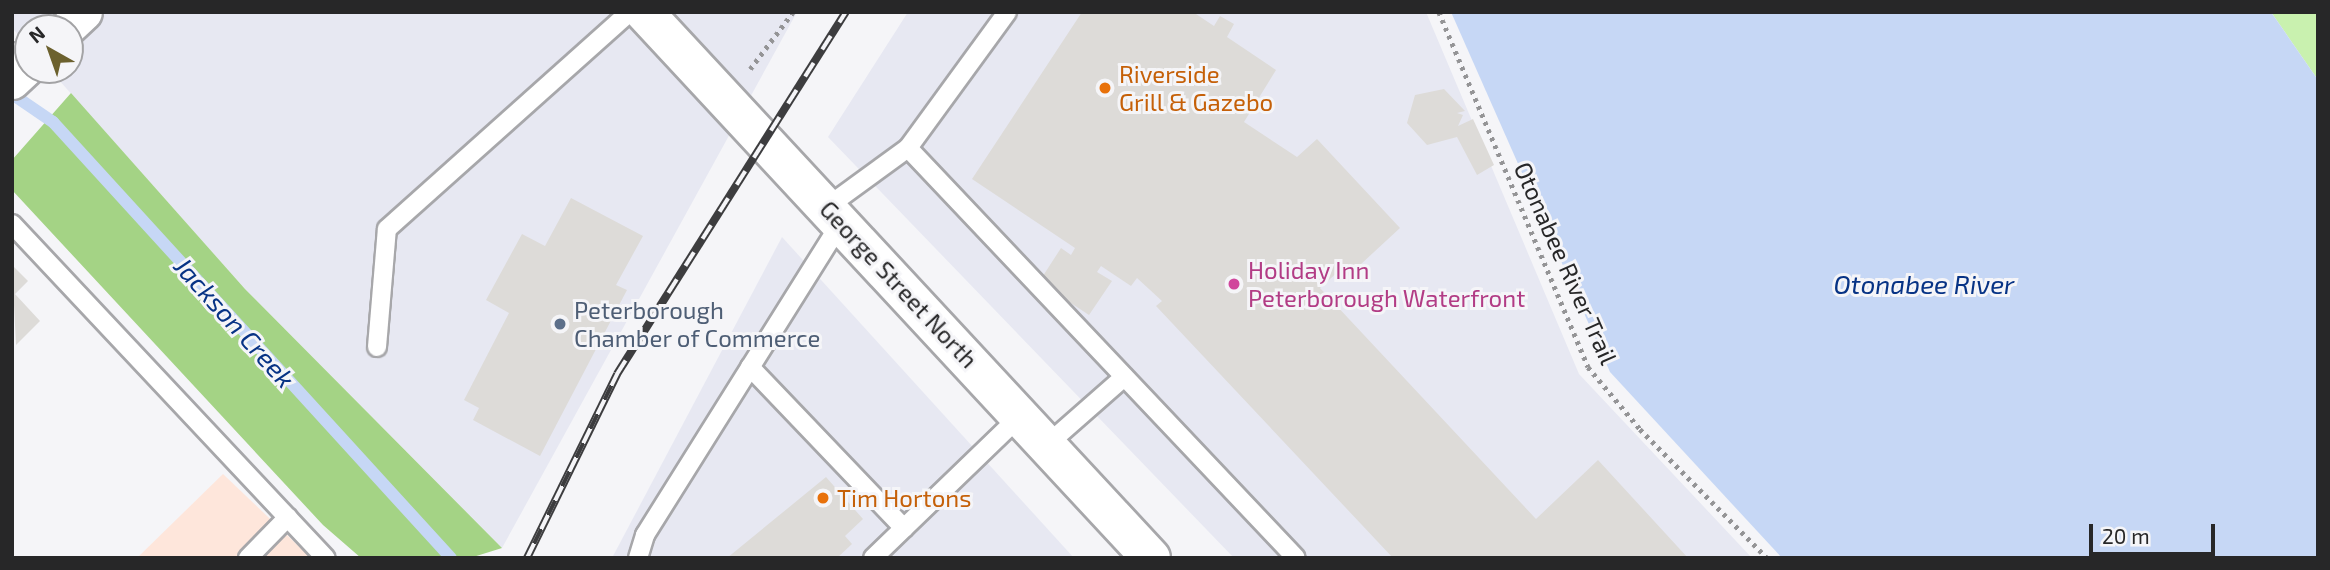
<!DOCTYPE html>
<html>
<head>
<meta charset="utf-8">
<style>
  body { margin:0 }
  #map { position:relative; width:2330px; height:570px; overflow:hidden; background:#f5f5f8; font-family:"Exo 2",sans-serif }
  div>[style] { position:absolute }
  .built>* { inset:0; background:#e7e8f2 }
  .industrial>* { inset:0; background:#fee6db }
  .green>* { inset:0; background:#c9f1af }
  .forest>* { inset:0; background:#a4d385 }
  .water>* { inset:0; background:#c6d7f5 }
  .stream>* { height:12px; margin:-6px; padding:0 6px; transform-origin:6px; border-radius:6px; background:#c6d7f5 }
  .building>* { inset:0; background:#dddbd8 }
  .path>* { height:4.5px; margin-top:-2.25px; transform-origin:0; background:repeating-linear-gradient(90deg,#949496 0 3.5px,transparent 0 8.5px) }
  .roads { filter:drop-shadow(2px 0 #a7a7aa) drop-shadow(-2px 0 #a7a7aa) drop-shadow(0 2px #a7a7aa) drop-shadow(0 -2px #a7a7aa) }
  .lane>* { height:18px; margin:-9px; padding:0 9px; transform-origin:9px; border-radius:9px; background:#fff }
  .street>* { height:35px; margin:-17.5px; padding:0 17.5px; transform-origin:17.5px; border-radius:17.5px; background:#fff }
  .secondary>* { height:38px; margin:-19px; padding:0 19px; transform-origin:19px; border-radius:19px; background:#fff }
  .rail>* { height:8px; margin-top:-4px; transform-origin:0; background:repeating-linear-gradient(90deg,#f5f5f8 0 16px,#3d3d3f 0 32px); box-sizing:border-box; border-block:2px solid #3d3d3f }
  .dots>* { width:19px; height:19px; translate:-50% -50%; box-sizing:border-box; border:4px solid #f5f5f8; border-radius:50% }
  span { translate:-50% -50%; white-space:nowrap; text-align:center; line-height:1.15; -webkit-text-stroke:6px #f5f5f8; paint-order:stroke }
  .food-label { font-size:24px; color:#c56008 }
  .left { translate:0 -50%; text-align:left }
  .street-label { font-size:24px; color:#272728 }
  .hotel-label { font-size:24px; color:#b23c85 }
  .service-label { font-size:24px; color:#4e5e75 }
  .water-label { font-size:26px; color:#073385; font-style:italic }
  .frame { position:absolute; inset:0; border:14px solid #272728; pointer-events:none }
  .north { position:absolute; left:14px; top:14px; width:70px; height:70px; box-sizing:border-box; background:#f5f5f8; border:2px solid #a3a3a5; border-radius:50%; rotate:320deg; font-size:19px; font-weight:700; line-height:28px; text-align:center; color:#272728 }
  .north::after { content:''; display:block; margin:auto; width:24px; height:32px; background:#6c612e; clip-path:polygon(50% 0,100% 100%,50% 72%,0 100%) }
  .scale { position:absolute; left:2089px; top:524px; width:126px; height:32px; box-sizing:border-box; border:4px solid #272728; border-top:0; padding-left:9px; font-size:21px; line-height:24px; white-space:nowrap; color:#272728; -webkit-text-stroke:5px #f5f5f8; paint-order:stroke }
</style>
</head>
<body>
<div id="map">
  <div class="built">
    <i style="clip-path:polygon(12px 12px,797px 12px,502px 548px,245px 289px,50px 70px,70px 70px,70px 28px,28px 28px,28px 45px,12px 28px)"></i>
    <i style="clip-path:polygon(908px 12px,1426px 12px,1579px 374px,1752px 558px,1234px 558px,828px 137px)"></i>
    <i style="clip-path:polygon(782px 237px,1074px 558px,612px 558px)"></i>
  </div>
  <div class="industrial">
    <i style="clip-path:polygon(223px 474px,311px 558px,137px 558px)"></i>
  </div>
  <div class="green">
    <i style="clip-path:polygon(2271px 12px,2318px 12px,2318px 80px)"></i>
  </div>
  <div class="forest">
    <i style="clip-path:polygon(71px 93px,245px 289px,502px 548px,470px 558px,361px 558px,323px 525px,12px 190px,12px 160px)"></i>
  </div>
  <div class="water">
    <i style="clip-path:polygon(1451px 12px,2271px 12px,2318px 80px,2318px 558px,1782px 558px,1610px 372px)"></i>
  </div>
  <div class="stream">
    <i style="left:12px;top:94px;width:50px;rotate:34.3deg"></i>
    <i style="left:53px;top:122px;width:590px;rotate:47.61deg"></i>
  </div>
  <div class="building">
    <i style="clip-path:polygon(1082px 12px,1193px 12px,1214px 26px,1220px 16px,1234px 24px,1227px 37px,1276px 70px,1244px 122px,1297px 157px,1317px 139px,1400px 228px,1347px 277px,1340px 270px,1320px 288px,1536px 519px,1598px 460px,1688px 558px,1393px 558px,1156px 306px,1162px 301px,1137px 278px,1131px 286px,1101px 266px,1097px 272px,1112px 281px,1089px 315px,1039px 282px,1061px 248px,1071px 255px,1075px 248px,972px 179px)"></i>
    <i style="clip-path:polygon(1444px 89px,1465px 111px,1457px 113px,1463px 115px,1458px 126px,1473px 119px,1494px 165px,1477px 175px,1457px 137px,1427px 145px,1407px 123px,1415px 95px)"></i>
    <i style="clip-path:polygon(571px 198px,643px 236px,616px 285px,627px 290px,540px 456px,473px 420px,479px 408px,464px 400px,509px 313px,486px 300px,522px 234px,545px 246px)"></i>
    <i style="clip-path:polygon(12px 265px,28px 281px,15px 294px,40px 321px,16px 345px)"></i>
    <i style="clip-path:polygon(826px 477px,863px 519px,845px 536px,852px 544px,837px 558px,727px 558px)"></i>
  </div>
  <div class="path">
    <i style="left:1439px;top:12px;width:385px;rotate:67.2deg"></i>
    <i style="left:1588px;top:367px;width:81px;rotate:50deg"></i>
    <i style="left:1640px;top:429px;width:181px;rotate:45.4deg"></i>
    <i style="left:750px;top:69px;width:71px;rotate:-53deg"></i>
  </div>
  <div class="roads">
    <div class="lane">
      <i style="left:12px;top:52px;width:21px;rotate:43deg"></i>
      <i style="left:908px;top:148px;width:564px;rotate:46.58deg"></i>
      <i style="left:827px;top:207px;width:100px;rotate:-36.1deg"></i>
      <i style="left:908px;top:148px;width:168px;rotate:-53.9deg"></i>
      <i style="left:12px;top:224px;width:458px;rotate:46.8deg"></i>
      <i style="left:377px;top:347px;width:118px;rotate:-85.2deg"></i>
      <i style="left:387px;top:229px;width:326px;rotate:-41.8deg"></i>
      <i style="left:750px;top:367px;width:223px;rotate:46.3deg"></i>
      <i style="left:1049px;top:443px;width:100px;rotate:-41.3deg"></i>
      <i style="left:248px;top:558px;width:57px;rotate:-45.7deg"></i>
      <i style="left:638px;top:558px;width:24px;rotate:-73deg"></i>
      <i style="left:645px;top:535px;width:369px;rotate:-57.9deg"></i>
      <i style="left:873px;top:558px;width:207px;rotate:-44deg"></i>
    </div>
    <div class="street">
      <i style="left:67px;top:28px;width:23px;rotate:-43deg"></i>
      <i style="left:12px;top:81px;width:22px;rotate:-43deg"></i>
    </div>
    <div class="secondary">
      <i style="left:644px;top:12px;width:745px;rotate:47.12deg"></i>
    </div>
  </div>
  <div class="rail">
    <i style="left:527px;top:558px;width:205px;rotate:-63.9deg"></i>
    <i style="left:617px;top:374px;width:428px;rotate:-57.7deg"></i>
  </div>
  <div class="dots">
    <i style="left:1105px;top:88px;background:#e8710a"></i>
    <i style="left:1234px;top:284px;background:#d1479c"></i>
    <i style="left:560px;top:324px;background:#5c6f8a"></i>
    <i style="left:823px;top:498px;background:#e8710a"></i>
  </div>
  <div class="food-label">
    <span class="left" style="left:1119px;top:88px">Riverside<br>Grill &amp; Gazebo</span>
    <span class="left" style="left:837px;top:498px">Tim Hortons</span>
  </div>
  <div class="street-label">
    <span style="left:1566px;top:263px;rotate:66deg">Otonabee River Trail</span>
    <span style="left:899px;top:284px;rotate:47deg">George Street North</span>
  </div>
  <div class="hotel-label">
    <span class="left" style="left:1248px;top:284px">Holiday Inn<br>Peterborough Waterfront</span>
  </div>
  <div class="service-label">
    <span class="left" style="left:574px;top:324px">Peterborough<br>Chamber of Commerce</span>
  </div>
  <div class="water-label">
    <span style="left:1924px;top:284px">Otonabee River</span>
    <span style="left:235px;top:322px;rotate:48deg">Jackson Creek</span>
  </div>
  <div class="frame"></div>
  <div class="north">N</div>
  <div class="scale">20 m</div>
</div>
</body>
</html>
